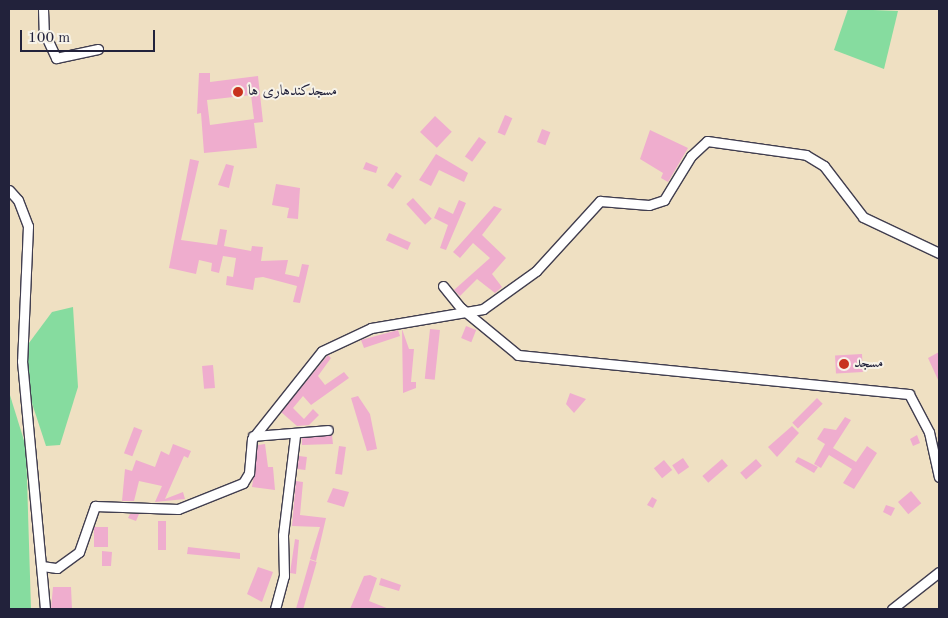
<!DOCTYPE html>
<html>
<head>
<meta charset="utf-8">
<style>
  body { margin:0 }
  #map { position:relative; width:948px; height:618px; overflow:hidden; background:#efe0c2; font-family:"Old Standard TT",Amiri,serif }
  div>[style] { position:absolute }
  .green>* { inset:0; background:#86dc9f }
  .building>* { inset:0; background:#efadce; transform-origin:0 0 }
  .roads { filter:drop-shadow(1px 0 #413e4f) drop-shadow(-1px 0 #413e4f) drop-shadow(0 1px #413e4f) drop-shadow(0 -1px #413e4f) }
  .minor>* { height:9px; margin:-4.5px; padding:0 4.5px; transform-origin:4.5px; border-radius:4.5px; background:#fff }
  .dots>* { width:14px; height:14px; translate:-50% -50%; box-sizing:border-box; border:2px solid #f7f3e8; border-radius:50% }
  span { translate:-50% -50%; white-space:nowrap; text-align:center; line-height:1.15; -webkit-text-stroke:4px #f7f3e8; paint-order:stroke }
  .poi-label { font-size:15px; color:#22223b }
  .left { translate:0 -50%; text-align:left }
  .frame { position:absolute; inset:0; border:10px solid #22223b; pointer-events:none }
  .scale { position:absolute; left:20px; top:30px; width:135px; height:22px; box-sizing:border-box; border:2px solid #22223b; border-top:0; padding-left:6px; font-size:15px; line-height:18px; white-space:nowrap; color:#22223b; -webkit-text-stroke:4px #f7f3e8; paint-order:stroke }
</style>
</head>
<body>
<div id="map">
  <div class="green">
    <i style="clip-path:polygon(848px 9px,898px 11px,884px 69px,834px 50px)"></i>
    <i style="clip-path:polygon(73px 307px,78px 387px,60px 445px,46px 446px,25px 382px,23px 351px,52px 312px)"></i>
    <i style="clip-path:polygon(9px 392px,26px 447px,31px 609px,9px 609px)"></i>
  </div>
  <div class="building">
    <i style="clip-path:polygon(evenodd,199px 73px,210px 73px,210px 82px,258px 76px,263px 122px,254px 123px,257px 148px,204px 153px,201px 113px,197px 114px,199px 73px,251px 95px,254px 119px,210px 125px,207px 100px,251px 95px)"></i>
    <i style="left:505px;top:115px;width:8px;height:19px;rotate:23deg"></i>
    <i style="left:435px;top:116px;width:23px;height:22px;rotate:43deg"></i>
    <i style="left:542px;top:129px;width:9px;height:14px;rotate:21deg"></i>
    <i style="clip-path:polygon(650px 130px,688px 148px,668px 182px,661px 178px,663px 173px,640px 159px)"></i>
    <i style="left:479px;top:137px;width:9px;height:24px;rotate:36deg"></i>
    <i style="clip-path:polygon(436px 154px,468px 173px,464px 182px,439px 170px,431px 186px,419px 180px)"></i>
    <i style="clip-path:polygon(190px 159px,199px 161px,181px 240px,217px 245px,220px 229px,227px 230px,224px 246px,251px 251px,252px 246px,263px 247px,261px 261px,288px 260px,285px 274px,299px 277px,302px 264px,309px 265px,300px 303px,293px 302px,297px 286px,263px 277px,255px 278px,253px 290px,226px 285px,227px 276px,233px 277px,236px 258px,223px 256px,219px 273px,211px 271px,212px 263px,199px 260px,196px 274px,169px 268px)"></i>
    <i style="clip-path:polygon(366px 162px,378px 167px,376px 173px,363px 169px)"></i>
    <i style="clip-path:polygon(226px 164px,234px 166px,229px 188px,218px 185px)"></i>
    <i style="left:396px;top:172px;width:7px;height:16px;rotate:34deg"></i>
    <i style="clip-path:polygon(276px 184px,300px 188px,298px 219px,287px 218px,289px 208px,272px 205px)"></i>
    <i style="left:413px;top:198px;width:28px;height:9px;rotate:48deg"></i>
    <i style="clip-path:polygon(459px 200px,466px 203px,446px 250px,440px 248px,448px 225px,434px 218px,439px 207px,453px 214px)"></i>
    <i style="clip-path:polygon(494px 206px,502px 209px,482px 235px,506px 258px,492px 274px,502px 287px,495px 293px,477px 279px,460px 296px,454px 290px,490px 258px,473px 243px,460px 258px,453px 252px)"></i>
    <i style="left:389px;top:233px;width:24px;height:8px;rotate:24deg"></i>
    <i style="left:466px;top:326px;width:11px;height:13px;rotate:22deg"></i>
    <i style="clip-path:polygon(402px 329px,409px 349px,414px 349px,411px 382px,416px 382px,416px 388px,403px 393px)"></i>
    <i style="left:430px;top:329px;width:10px;height:50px;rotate:6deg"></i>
    <i style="clip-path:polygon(398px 330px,400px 336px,364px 348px,361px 340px)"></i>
    <i style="clip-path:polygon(939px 352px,939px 382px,928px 358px)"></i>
    <i style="left:862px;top:354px;width:18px;height:27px;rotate:87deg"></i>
    <i style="clip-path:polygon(328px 355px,331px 358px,318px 376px,325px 385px,344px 372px,349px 378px,311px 405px,303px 396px,293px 408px,304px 419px,313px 409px,319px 415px,309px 425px,297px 426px,281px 412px)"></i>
    <i style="left:213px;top:365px;width:23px;height:11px;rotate:85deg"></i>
    <i style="clip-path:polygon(570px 393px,586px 399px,574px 413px,566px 404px)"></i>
    <i style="clip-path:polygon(358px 396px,370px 414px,377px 449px,367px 451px,351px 398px)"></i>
    <i style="left:817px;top:398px;width:8px;height:35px;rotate:45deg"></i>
    <i style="clip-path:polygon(845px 417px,851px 420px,833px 448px,856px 462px,867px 446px,877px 453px,854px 489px,843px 483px,852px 469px,829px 455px,821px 468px,814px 464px,825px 444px,817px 439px,824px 428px,836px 430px)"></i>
    <i style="clip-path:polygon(792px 426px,799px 433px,777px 457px,768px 447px)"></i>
    <i style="left:134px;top:427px;width:9px;height:28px;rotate:21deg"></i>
    <i style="clip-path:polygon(332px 435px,333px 444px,302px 445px,302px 438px)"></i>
    <i style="clip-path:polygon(917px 435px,920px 443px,913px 446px,910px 439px)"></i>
    <i style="clip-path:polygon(173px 444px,191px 451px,188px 458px,184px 456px,165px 499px,183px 492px,185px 499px,155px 502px,162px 486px,139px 481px,134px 501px,122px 501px,125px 469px,132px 471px,136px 460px,155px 467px,161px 451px,169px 455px)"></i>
    <i style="clip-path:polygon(265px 444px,268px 467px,273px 467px,275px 490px,252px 487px,258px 445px)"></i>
    <i style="left:339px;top:446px;width:7px;height:28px;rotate:8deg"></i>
    <i style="left:299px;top:456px;width:8px;height:13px;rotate:7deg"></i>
    <i style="clip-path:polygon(798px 457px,818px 467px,814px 473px,795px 462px)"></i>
    <i style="left:683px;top:458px;width:11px;height:13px;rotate:56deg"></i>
    <i style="left:722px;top:459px;width:9px;height:26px;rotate:49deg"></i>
    <i style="left:756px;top:459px;width:9px;height:21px;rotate:49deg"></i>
    <i style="left:664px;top:460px;width:13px;height:13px;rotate:51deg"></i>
    <i style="clip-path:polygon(296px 481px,303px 482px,300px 515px,326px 518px,316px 561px,310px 559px,320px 527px,292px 526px)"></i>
    <i style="clip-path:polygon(333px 488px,349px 492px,344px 507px,327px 502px)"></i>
    <i style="left:911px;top:491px;width:16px;height:17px;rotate:50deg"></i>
    <i style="clip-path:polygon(652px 497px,657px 500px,653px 508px,647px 505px)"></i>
    <i style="clip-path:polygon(886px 505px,895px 508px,891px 516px,883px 512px)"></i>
    <i style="clip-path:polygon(130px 514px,139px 514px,136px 521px,128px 518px)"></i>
    <i style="left:158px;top:521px;width:8px;height:29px"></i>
    <i style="left:94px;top:527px;width:14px;height:20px"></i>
    <i style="clip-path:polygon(295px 539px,299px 540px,296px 574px,290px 573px)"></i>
    <i style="clip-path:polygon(188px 547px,240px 553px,240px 559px,187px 554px)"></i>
    <i style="clip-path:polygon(102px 551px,112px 552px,111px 566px,102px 566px)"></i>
    <i style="left:310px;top:560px;width:7px;height:50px;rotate:16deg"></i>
    <i style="clip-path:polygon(258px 567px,273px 572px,262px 602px,247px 594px)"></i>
    <i style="clip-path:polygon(370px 575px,377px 578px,369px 601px,389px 609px,350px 609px,364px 576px)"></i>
    <i style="clip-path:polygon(381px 578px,401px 585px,399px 591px,379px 585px)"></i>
    <i style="clip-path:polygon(53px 587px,71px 587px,72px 609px,51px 609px)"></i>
  </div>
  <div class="roads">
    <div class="minor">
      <i style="left:43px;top:9px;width:23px;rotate:88deg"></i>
      <i style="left:44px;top:32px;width:29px;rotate:65deg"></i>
      <i style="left:56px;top:58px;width:43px;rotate:-12.1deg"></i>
      <i style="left:9px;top:190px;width:13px;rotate:48deg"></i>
      <i style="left:18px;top:200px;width:28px;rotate:69deg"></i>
      <i style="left:28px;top:226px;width:135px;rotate:92.5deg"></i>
      <i style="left:22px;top:361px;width:249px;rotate:84.7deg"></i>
      <i style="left:443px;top:286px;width:28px;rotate:51deg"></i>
      <i style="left:461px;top:308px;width:74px;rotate:39.5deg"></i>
      <i style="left:518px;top:355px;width:393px;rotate:5.7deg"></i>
      <i style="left:909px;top:394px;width:43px;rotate:62.2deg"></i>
      <i style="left:929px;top:432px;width:46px;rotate:77.5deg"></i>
      <i style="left:253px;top:436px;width:75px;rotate:-4.6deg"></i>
      <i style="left:42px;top:566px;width:15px;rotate:8deg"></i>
      <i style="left:57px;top:568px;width:27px;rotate:-36deg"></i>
      <i style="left:79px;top:552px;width:49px;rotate:-70.8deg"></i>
      <i style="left:95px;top:506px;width:83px;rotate:2.1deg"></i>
      <i style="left:178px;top:509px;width:70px;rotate:-21.8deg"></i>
      <i style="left:243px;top:483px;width:12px;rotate:-59deg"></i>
      <i style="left:249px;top:473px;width:34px;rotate:-85deg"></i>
      <i style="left:252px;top:439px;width:112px;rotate:-51.5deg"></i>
      <i style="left:322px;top:351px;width:54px;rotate:-25.1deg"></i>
      <i style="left:371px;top:328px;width:114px;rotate:-9.6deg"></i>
      <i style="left:483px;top:309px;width:65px;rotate:-35.6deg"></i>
      <i style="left:536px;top:271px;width:95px;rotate:-47.6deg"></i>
      <i style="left:600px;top:201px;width:49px;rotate:4.7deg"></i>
      <i style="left:649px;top:205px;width:16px;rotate:-18deg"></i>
      <i style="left:664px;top:200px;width:52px;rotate:-58.5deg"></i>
      <i style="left:691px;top:156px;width:22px;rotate:-43deg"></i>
      <i style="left:707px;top:141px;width:100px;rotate:8deg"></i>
      <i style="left:806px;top:155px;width:21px;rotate:31deg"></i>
      <i style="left:824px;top:166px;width:64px;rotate:52.6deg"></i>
      <i style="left:863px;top:217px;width:84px;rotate:25.3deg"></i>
      <i style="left:275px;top:609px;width:34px;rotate:-75deg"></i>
      <i style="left:284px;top:576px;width:41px;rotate:-91.4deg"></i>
      <i style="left:283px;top:535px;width:100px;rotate:-83.1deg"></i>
      <i style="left:892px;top:609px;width:60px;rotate:-38.2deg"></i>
    </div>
  </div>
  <div class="dots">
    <i style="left:238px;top:92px;background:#c8321e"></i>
    <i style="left:844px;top:364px;background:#c8321e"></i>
  </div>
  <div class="poi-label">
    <span class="left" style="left:248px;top:92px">مسجدکندهاری ها</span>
    <span class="left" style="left:854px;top:364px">مسجد</span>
  </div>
  <div class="frame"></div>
  <div class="scale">100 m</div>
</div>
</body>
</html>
